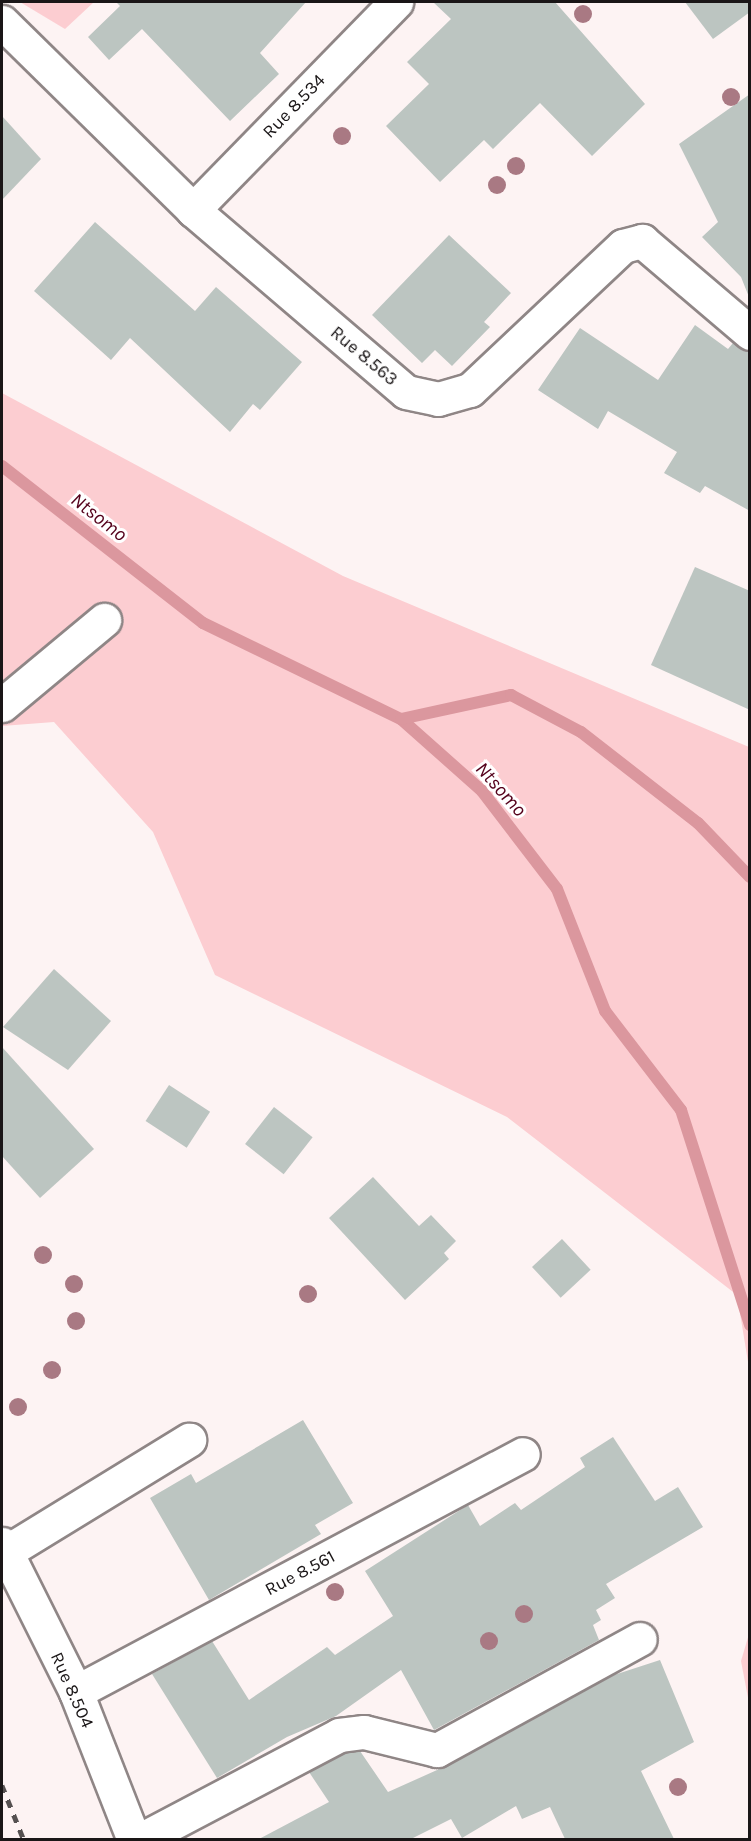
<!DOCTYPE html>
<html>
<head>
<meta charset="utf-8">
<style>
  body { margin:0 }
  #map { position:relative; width:751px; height:1841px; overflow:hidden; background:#fdf3f3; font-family:Karla,sans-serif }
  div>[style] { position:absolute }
  .green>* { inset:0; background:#fccdd1 }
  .stream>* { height:12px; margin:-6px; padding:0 6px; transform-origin:6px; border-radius:6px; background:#db979e }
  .building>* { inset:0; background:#bcc5c1; transform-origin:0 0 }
  .roads { filter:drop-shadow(2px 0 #8f8686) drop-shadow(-2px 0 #8f8686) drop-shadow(0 2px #8f8686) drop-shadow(0 -2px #8f8686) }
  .minor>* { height:33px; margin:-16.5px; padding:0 16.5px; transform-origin:16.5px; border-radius:16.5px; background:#fff }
  .rail>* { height:4.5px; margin-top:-2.25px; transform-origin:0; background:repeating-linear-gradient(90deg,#555050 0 8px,transparent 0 16px) }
  .trees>* { width:18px; height:18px; margin:-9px; border-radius:50%; background:#a97983 }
  span { translate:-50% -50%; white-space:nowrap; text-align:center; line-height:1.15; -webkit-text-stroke:6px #fff; paint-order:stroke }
  .street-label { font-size:18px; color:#1a1617 }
  .water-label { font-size:20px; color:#54011b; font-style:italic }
  .frame { position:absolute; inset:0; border:3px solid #1a1617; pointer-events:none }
</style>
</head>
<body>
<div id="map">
  <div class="green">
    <i style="clip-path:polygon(20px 2px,94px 2px,65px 29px)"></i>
    <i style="clip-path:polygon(2px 393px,343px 576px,749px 747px,749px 1368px,737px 1295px,507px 1117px,215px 975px,153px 832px,54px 722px,2px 726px)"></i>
    <i style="clip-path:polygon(749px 1634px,749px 1703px,741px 1661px)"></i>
  </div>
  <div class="stream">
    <i style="left:2px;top:466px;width:255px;rotate:38deg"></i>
    <i style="left:203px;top:623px;width:220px;rotate:25.9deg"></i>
    <i style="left:401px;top:719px;width:108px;rotate:41.6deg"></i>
    <i style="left:482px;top:791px;width:123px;rotate:52.6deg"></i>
    <i style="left:557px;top:889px;width:131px;rotate:68.5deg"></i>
    <i style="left:605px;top:1011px;width:125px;rotate:52.5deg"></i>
    <i style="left:681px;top:1110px;width:226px;rotate:72.2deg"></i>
    <i style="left:401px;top:719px;width:113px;rotate:-12.3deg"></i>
    <i style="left:511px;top:695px;width:79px;rotate:27.9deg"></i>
    <i style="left:581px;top:732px;width:148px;rotate:37.9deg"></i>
    <i style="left:698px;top:823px;width:75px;rotate:46.1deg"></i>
  </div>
  <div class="building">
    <i style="clip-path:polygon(116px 2px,306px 2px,260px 53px,279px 74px,230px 121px,142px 29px,109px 60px,88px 37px,120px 6px)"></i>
    <i style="clip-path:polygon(433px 2px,555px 2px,645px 104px,592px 156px,540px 103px,493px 149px,484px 140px,440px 182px,386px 126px,429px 84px,407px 62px,451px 19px)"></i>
    <i style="clip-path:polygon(685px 2px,750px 2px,750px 12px,713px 39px)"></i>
    <i style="clip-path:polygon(750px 94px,750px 297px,749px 297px,741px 277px,702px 237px,718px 222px,679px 144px)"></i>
    <i style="clip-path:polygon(2px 116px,41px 159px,2px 200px)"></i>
    <i style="clip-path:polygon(95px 222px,195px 311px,216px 287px,302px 362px,260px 410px,253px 404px,230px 432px,130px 338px,111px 360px,34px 291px)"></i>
    <i style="clip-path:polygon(449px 235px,511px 293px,484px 322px,490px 327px,452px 366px,435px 350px,422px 363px,372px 315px)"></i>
    <i style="clip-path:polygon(695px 325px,728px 349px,733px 343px,750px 351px,750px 511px,705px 486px,700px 493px,664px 473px,677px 452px,608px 411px,598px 429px,538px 390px,580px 328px,658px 380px)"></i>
    <i style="clip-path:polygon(695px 567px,750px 591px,750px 710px,651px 665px)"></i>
    <i style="clip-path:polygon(54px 969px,111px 1021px,68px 1070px,3px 1027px)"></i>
    <i style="clip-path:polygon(2px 1047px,94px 1149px,40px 1198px,2px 1156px)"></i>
    <i style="left:169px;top:1085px;width:49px;height:43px;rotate:33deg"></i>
    <i style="left:274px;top:1107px;width:49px;height:47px;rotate:38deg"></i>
    <i style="clip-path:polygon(373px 1177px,419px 1226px,431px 1215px,456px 1241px,444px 1253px,449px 1259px,405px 1300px,329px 1218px)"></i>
    <i style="left:562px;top:1239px;width:42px;height:41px;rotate:47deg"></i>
    <i style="clip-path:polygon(303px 1420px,353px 1503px,315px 1525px,321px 1534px,209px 1600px,150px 1498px,191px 1474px,196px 1483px)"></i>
    <i style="clip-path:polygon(613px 1437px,655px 1501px,678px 1487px,703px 1527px,606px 1584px,615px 1598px,596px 1610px,601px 1620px,593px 1625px,599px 1640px,434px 1730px,401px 1670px,336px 1716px,287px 1737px,217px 1778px,152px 1674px,212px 1641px,249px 1700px,327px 1647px,335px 1655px,393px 1616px,365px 1571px,468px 1505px,480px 1526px,515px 1503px,521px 1510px,585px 1467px,580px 1458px)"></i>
    <i style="clip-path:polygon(660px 1660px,694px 1742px,641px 1771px,674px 1839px,565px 1839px,550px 1807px,522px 1819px,516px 1806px,462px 1838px,451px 1819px,411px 1839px,259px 1839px,329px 1802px,309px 1772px,345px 1753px,360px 1751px,388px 1792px,446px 1766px,614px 1675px)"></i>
  </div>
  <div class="roads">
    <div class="minor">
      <i style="left:2px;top:22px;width:268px;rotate:44.5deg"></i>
      <i style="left:193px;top:210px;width:280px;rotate:40.5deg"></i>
      <i style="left:406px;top:392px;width:33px;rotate:12deg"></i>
      <i style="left:438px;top:399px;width:33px;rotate:-16deg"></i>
      <i style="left:470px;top:390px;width:210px;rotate:-43.3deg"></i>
      <i style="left:623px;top:246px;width:20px;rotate:-15deg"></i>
      <i style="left:642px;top:241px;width:142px;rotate:40.4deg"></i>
      <i style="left:193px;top:210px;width:291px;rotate:-45.7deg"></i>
      <i style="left:2px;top:705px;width:133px;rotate:-39.8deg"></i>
      <i style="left:2px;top:1544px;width:165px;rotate:63.4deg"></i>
      <i style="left:76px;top:1692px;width:159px;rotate:68.6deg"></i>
      <i style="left:6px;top:1552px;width:215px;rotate:-31.5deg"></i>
      <i style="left:76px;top:1692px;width:506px;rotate:-28.03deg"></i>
      <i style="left:140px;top:1840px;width:225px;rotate:-27.8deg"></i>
      <i style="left:339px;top:1735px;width:25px;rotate:-7deg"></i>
      <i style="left:364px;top:1732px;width:75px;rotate:13.9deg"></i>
      <i style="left:437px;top:1750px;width:231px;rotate:-28.7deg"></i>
    </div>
  </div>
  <div class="rail">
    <i style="left:2px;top:1785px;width:59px;rotate:68.2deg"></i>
  </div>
  <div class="trees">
    <i style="left:583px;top:14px"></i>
    <i style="left:731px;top:97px"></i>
    <i style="left:342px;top:136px"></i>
    <i style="left:516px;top:166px"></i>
    <i style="left:497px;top:185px"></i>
    <i style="left:43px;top:1255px"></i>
    <i style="left:74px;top:1284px"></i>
    <i style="left:308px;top:1294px"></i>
    <i style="left:76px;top:1321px"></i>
    <i style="left:52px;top:1370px"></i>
    <i style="left:18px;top:1407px"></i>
    <i style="left:335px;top:1592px"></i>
    <i style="left:524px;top:1614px"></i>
    <i style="left:489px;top:1641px"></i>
    <i style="left:678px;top:1787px"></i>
  </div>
  <div class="street-label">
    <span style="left:294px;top:106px;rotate:-46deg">Rue 8.534</span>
    <span style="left:364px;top:356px;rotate:40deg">Rue 8.563</span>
    <span style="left:300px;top:1573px;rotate:-28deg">Rue 8.561</span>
    <span style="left:72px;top:1690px;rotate:66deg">Rue 8.504</span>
  </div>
  <div class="water-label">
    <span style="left:99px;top:517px;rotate:38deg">Ntsomo</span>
    <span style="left:501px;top:789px;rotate:48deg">Ntsomo</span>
  </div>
  <div class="frame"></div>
</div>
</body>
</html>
